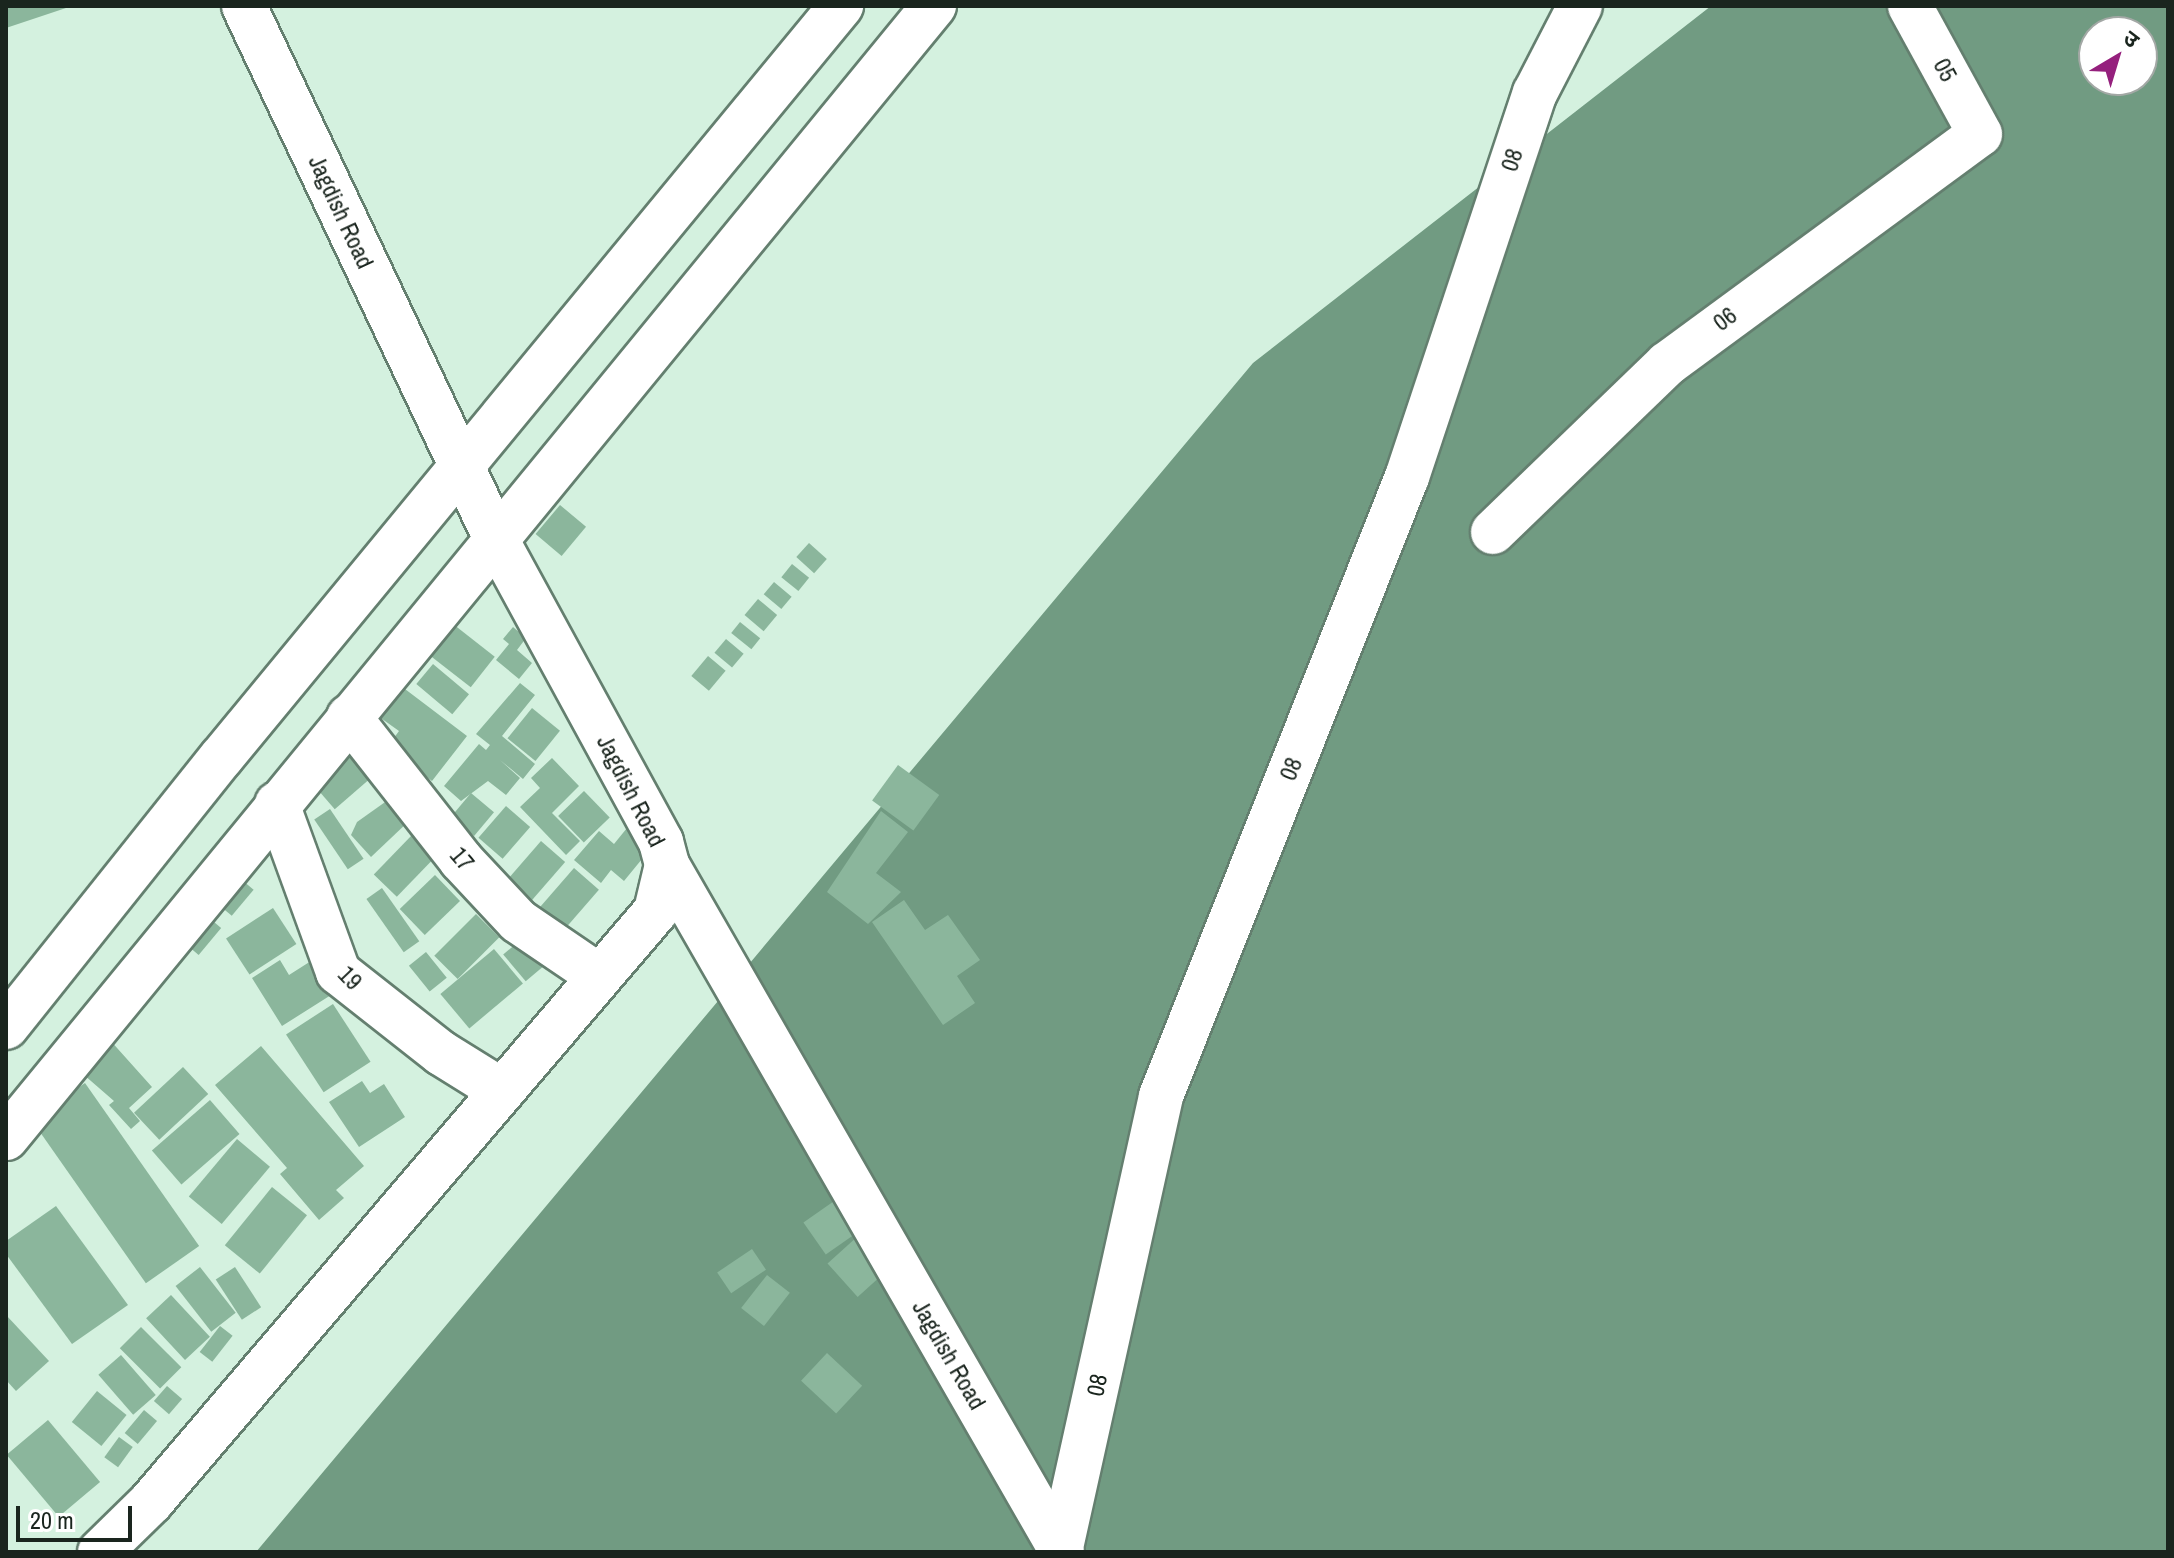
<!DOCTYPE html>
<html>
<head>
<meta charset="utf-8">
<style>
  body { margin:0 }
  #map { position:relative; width:2174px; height:1558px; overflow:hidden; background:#d4f1df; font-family:"Archivo Narrow","Noto Sans Devanagari",sans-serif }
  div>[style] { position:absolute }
  .water>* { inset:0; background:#719b82 }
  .building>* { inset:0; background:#8bb69c; transform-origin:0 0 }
  .roads { filter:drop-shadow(2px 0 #647f6f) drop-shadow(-2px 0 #647f6f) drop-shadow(0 2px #647f6f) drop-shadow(0 -2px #647f6f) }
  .minor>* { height:44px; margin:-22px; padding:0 22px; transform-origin:22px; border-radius:22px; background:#fff }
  span { translate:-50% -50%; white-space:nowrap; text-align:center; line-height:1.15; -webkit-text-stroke:7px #fff; paint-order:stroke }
  .street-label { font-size:24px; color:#1a251e }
  .frame { position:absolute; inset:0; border:8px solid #1a251e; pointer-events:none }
  .north { position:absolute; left:2078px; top:16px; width:80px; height:80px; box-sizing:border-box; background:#fff; border:2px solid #a3a8a5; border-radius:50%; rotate:38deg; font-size:22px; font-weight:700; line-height:32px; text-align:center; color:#1a251e }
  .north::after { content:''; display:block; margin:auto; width:28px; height:36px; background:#95207d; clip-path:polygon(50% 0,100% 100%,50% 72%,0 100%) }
  .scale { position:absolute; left:16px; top:1506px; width:116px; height:36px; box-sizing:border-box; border:4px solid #1a251e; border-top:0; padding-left:10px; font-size:24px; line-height:28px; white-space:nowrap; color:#1a251e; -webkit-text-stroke:6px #fff; paint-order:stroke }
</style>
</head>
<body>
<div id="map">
  <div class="water">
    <i style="clip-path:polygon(evenodd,1711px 6px,2168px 6px,2168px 1552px,256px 1552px,1253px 363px,1711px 6px,2094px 32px,2142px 32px,2142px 80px,2094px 80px,2094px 32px)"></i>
  </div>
  <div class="building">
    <i style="clip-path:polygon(6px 6px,69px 6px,69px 7px,6px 28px)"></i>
    <i style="left:560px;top:505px;width:34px;height:38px;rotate:40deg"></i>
    <i style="left:809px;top:543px;width:24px;height:19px;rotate:42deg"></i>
    <i style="left:792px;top:564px;width:22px;height:17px;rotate:39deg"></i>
    <i style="left:774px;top:582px;width:23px;height:16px;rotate:40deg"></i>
    <i style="left:758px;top:599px;width:25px;height:21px;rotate:40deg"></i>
    <i style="left:740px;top:622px;width:26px;height:14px;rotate:39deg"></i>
    <i style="left:453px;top:624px;width:53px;height:39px;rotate:38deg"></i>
    <i style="clip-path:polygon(513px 627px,526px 638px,517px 650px,532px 663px,519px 679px,496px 660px,509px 644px,503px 639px)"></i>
    <i style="left:726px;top:639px;width:23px;height:18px;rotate:40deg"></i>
    <i style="left:708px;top:656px;width:23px;height:26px;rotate:40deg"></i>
    <i style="left:433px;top:664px;width:47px;height:26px;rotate:40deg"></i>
    <i style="clip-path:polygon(520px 683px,535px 695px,502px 736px,535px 764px,523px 779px,500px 760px,520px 778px,506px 795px,488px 781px,461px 801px,444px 786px,479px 744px,486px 750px,490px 745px,476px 734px)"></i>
    <i style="clip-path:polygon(401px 686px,467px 736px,432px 781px,388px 746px,399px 731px,378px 716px)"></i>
    <i style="left:532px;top:708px;width:36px;height:39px;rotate:39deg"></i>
    <i style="left:353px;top:751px;width:32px;height:52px;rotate:49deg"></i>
    <i style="clip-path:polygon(552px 758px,579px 786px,552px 813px,580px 841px,566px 855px,520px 807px,540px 788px,531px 778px)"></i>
    <i style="left:898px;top:765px;width:51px;height:44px;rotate:36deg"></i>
    <i style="left:584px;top:791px;width:37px;height:36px;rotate:46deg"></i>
    <i style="left:471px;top:793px;width:30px;height:31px;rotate:40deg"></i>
    <i style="clip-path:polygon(388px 800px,409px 821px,371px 857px,351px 835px,357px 822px)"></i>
    <i style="left:506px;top:806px;width:32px;height:42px;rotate:41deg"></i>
    <i style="left:330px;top:809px;width:60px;height:19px;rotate:56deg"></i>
    <i style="clip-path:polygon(881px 811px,908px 832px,876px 873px,901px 892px,868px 924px,827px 892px)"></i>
    <i style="clip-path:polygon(627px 828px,651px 848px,624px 881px,611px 870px,601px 883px,574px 860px,599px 831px,614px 844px)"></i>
    <i style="left:412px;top:835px;width:32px;height:55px;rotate:44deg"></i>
    <i style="left:541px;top:841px;width:32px;height:53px;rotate:41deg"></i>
    <i style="left:574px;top:868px;width:33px;height:52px;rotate:41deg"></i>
    <i style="left:236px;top:875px;width:23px;height:34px;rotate:40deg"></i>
    <i style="left:435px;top:875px;width:36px;height:49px;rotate:46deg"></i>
    <i style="left:382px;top:888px;width:65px;height:19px;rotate:55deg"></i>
    <i style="clip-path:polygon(904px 900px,925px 930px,948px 915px,980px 960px,957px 976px,975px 1003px,943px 1025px,872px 922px)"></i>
    <i style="left:273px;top:908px;width:43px;height:56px;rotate:57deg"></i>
    <i style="left:202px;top:912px;width:25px;height:35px;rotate:40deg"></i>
    <i style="left:476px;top:914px;width:33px;height:59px;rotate:45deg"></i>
    <i style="left:530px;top:932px;width:35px;height:35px;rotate:50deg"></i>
    <i style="left:494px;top:949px;width:45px;height:70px;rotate:50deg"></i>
    <i style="left:426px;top:952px;width:33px;height:22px;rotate:51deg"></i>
    <i style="clip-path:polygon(280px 960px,289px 975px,311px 961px,331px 995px,282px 1026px,252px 978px)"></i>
    <i style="left:333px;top:1004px;width:69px;height:56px;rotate:57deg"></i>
    <i style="clip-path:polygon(109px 1039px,152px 1087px,129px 1108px,140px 1121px,131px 1129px,109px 1105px,114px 1101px,76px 1068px)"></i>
    <i style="clip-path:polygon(261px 1046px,364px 1166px,336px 1190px,344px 1198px,319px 1220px,280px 1174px,287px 1168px,215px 1085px)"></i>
    <i style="left:183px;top:1067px;width:37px;height:67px;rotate:47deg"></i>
    <i style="clip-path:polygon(362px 1081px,370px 1093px,384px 1084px,405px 1117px,359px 1147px,329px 1102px)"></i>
    <i style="left:85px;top:1083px;width:199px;height:65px;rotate:55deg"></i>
    <i style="left:210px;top:1100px;width:45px;height:77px;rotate:49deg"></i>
    <i style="left:237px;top:1139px;width:43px;height:75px;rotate:40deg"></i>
    <i style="left:272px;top:1187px;width:45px;height:75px;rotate:39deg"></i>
    <i style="left:837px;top:1199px;width:39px;height:41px;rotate:55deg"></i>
    <i style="clip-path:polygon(56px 1206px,128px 1305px,72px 1344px,6px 1254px,6px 1241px)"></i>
    <i style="left:858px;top:1236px;width:45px;height:41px;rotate:48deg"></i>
    <i style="left:752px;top:1249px;width:25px;height:42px;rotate:56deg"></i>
    <i style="left:200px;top:1267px;width:58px;height:31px;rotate:52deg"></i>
    <i style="left:235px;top:1267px;width:48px;height:23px;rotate:57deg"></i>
    <i style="left:767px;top:1275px;width:29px;height:42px;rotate:38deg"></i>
    <i style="left:171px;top:1295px;width:57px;height:34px;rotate:47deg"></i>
    <i style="clip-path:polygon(6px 1315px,49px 1361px,16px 1391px,6px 1380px)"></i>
    <i style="left:220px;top:1326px;width:16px;height:33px;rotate:38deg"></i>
    <i style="left:141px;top:1327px;width:57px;height:30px;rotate:45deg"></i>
    <i style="left:827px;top:1353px;width:48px;height:38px;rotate:43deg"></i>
    <i style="left:121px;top:1355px;width:53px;height:30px;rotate:49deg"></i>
    <i style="left:167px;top:1386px;width:20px;height:20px;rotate:41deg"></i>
    <i style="left:97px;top:1391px;width:38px;height:40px;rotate:39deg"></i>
    <i style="left:144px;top:1410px;width:17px;height:30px;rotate:40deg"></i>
    <i style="left:48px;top:1420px;width:81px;height:54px;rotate:50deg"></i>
    <i style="left:119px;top:1437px;width:17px;height:25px;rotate:36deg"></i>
  </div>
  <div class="roads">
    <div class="minor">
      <i style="left:244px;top:6px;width:592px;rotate:64.69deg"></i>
      <i style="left:497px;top:541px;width:343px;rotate:61.4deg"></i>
      <i style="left:661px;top:842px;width:24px;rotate:75deg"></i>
      <i style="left:667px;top:865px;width:792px;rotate:60.1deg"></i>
      <i style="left:1493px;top:532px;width:242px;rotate:-44deg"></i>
      <i style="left:1667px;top:364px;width:388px;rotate:-36.3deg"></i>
      <i style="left:1980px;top:134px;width:146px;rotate:-118.7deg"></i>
      <i style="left:349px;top:717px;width:182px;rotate:51.9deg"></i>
      <i style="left:461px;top:860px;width:83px;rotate:46.9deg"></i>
      <i style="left:518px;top:921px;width:98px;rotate:34.2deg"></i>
      <i style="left:277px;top:804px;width:179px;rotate:70deg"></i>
      <i style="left:338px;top:972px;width:131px;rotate:38.2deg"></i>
      <i style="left:441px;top:1053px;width:72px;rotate:31.9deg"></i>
      <i style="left:6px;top:1027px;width:344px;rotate:-51.4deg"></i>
      <i style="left:221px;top:758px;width:975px;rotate:-50.5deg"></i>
      <i style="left:6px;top:1138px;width:1464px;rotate:-50.66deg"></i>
      <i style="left:100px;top:1552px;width:71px;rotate:-44.4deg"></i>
      <i style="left:151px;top:1502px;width:777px;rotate:-49.49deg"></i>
      <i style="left:656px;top:911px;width:47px;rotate:-76.6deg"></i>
      <i style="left:1060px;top:1552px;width:467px;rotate:-77.5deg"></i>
      <i style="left:1161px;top:1096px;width:666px;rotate:-68.33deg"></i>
      <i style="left:1407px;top:477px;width:405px;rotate:-71.6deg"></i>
      <i style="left:1535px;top:93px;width:98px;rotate:-62.7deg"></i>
    </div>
  </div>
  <div class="street-label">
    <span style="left:1945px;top:70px;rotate:62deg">05</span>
    <span style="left:1512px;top:160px;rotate:-72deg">08</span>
    <span style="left:341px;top:212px;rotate:65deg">Jagdish Road</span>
    <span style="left:1725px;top:319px;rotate:-37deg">06</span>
    <span style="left:1291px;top:769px;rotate:-68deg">08</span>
    <span style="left:631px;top:791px;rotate:63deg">Jagdish Road</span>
    <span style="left:462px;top:859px;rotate:50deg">17</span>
    <span style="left:350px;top:978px;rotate:46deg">19</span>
    <span style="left:949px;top:1355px;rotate:60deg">Jagdish Road</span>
    <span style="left:1097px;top:1385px;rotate:-78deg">08</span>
  </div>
  <div class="frame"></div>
  <div class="north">उ</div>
  <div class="scale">20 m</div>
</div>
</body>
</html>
